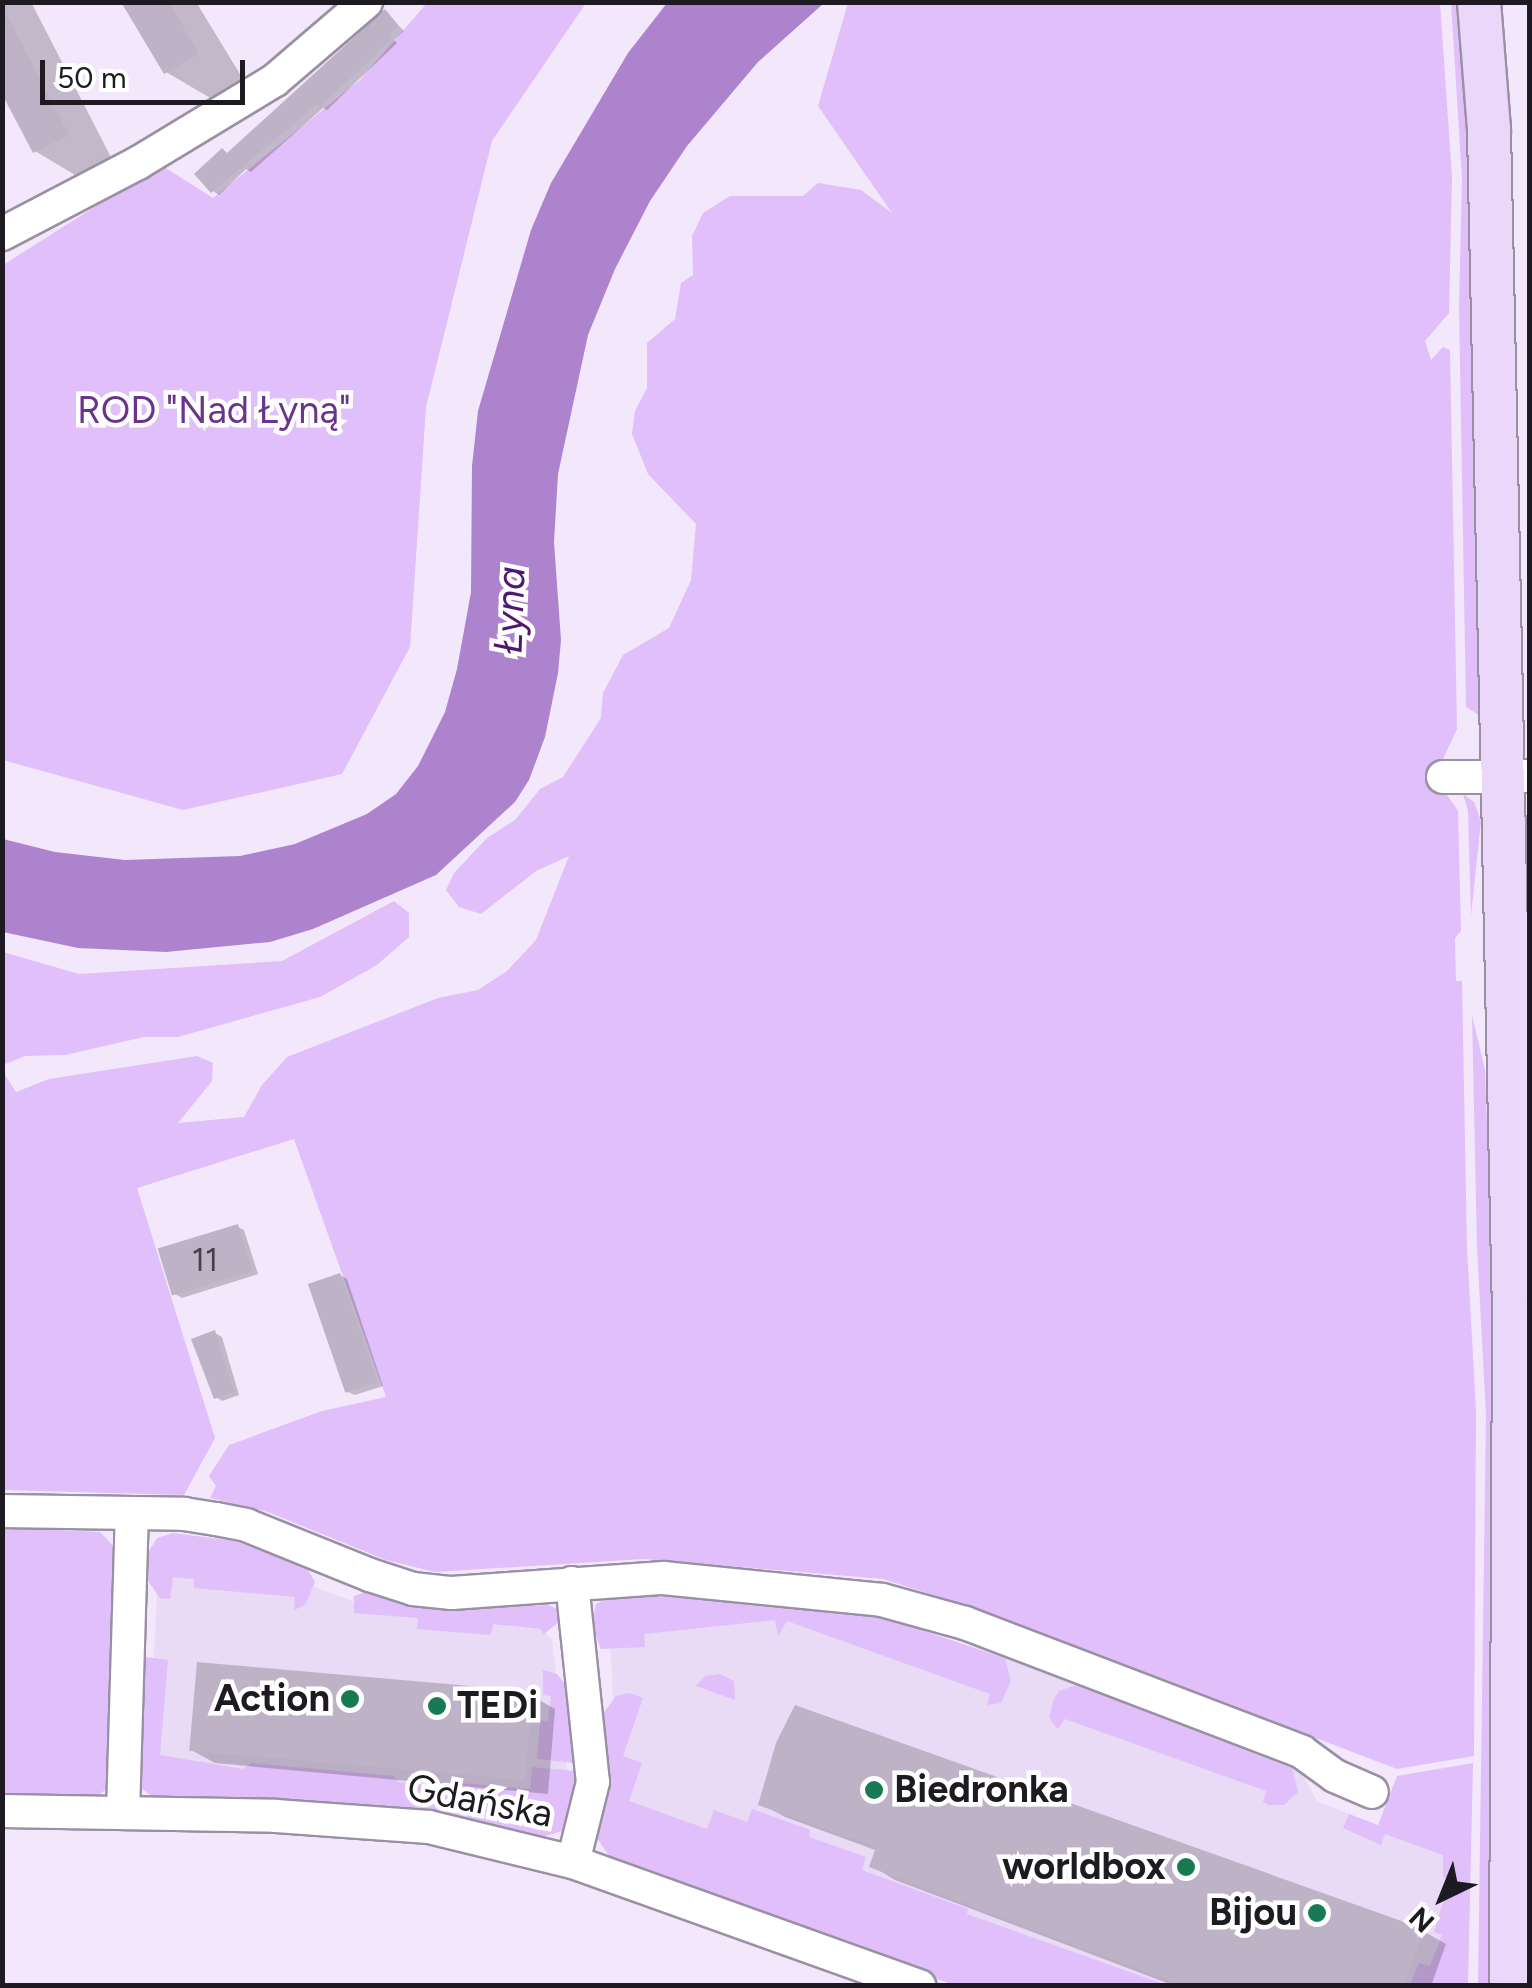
<!DOCTYPE html>
<html>
<head>
<meta charset="utf-8">
<style>
  body { margin:0 }
  #map { position:relative; width:1532px; height:1988px; overflow:hidden; background:#f3e7fc; font-family:Figtree,sans-serif }
  div>[style] { position:absolute }
  .built>* { inset:0; background:#e9daf6 }
  .green>* { inset:0; background:#e0bffa }
  .water>* { inset:0; background:#ae83ce }
  .shadow>* { inset:0; background:#0003 }
  .building>* { inset:0; background:#bdb2c6; transform-origin:0 0 }
  .roads { filter:drop-shadow(2px 0 #9a90a3) drop-shadow(-2px 0 #9a90a3) drop-shadow(0 2px #9a90a3) drop-shadow(0 -2px #9a90a3) }
  .minor>* { height:32px; margin:-16px; padding:0 16px; transform-origin:16px; border-radius:16px; background:#fff }
  .major>* { height:42px; margin:-21px; padding:0 21px; transform-origin:21px; border-radius:21px; background:#ead7f9 }
  .dots>* { width:28px; height:28px; translate:-50% -50%; box-sizing:border-box; border:5px solid #fff; border-radius:50% }
  span { translate:-50% -50%; white-space:nowrap; text-align:center; line-height:1.15; -webkit-text-stroke:9px #fff; paint-order:stroke }
  .number-label { font-size:32px; color:#46404a }
  .number-label span { -webkit-text-stroke-width:0 }
  .park-label { font-size:38px; color:#6a348c }
  .poi-label { font-size:38px; color:#1e1a21; font-weight:700 }
  .right { translate:-100% -50%; text-align:right }
  .left { translate:0 -50%; text-align:left }
  .street-label { font-size:38px; color:#1e1a21 }
  .water-label { font-size:40px; color:#511871; font-style:italic }
  .frame { position:absolute; inset:0; border:5px solid #1e1a21; pointer-events:none }
  .north { position:absolute; left:1392px; top:1848px; width:100px; height:100px; -webkit-text-stroke:8px #fff; paint-order:stroke; rotate:223deg; font-size:28px; font-weight:700; line-height:40px; text-align:center; color:#1e1a21 }
  .north::after { content:''; display:block; margin:auto; width:35px; height:45px; background:#1e1a21; clip-path:polygon(50% 0,100% 100%,50% 72%,0 100%) }
  .scale { position:absolute; left:40px; top:60px; width:205px; height:45px; box-sizing:border-box; border:5px solid #1e1a21; border-top:0; padding-left:12px; font-size:30px; line-height:35px; white-space:nowrap; color:#1e1a21; -webkit-text-stroke:8px #fff; paint-order:stroke }
</style>
</head>
<body>
<div id="map">
  <div class="built">
    <i style="clip-path:polygon(225px 1553px,373px 1609px,530px 1619px,552px 1639px,568px 1778px,543px 1818px,149px 1759px,158px 1569px)"></i>
    <i style="clip-path:polygon(721px 1606px,1005px 1658px,1301px 1772px,1317px 1801px,1349px 1814px,1380px 1839px,1396px 1801px,1450px 1822px,1450px 1985px,1126px 1985px,613px 1800px,617px 1769px,609px 1624px)"></i>
  </div>
  <div class="green">
    <i style="clip-path:polygon(427px 3px,586px 3px,492px 141px,426px 407px,410px 647px,342px 774px,183px 810px,3px 760px,3px 265px,161px 165px,213px 198px,360px 80px)"></i>
    <i style="clip-path:polygon(848px 3px,1440px 3px,1452px 177px,1449px 313px,1425px 341px,1431px 360px,1443px 347px,1450px 350px,1457px 729px,1443px 759px,1443px 789px,1458px 811px,1461px 931px,1455px 938px,1456px 981px,1462px 981px,1467px 1248px,1476px 1410px,1474px 1756px,1397px 1769px,984px 1611px,883px 1579px,644px 1559px,435px 1572px,386px 1560px,268px 1512px,210px 1498px,216px 1486px,209px 1476px,229px 1445px,322px 1411px,386px 1397px,294px 1139px,137px 1188px,215px 1438px,184px 1495px,3px 1490px,2px 1070px,16px 1092px,49px 1079px,197px 1056px,213px 1063px,212px 1081px,178px 1123px,244px 1117px,262px 1085px,287px 1057px,438px 998px,478px 990px,507px 971px,536px 940px,569px 856px,536px 871px,481px 914px,459px 907px,446px 890px,454px 873px,487px 838px,515px 820px,540px 789px,563px 777px,601px 718px,603px 693px,623px 655px,669px 628px,691px 580px,696px 524px,648px 474px,632px 434px,635px 411px,647px 388px,647px 343px,675px 319px,681px 283px,693px 275px,692px 236px,703px 213px,730px 196px,803px 196px,818px 183px,861px 190px,892px 213px,818px 106px)"></i>
    <i style="clip-path:polygon(1451px 3px,1463px 3px,1467px 45px,1479px 715px,1466px 707px,1459px 306px,1462px 179px)"></i>
    <i style="clip-path:polygon(1463px 794px,1474px 802px,1481px 821px,1471px 916px,1468px 811px)"></i>
    <i style="clip-path:polygon(394px 901px,409px 913px,409px 937px,377px 965px,320px 997px,178px 1037px,144px 1037px,65px 1055px,25px 1056px,3px 1065px,3px 952px,79px 974px,282px 961px)"></i>
    <i style="clip-path:polygon(1472px 1015px,1485px 1070px,1496px 1363px,1491px 1986px,1478px 1985px,1486px 1415px,1477px 1247px)"></i>
    <i style="clip-path:polygon(2px 1527px,100px 1532px,115px 1548px,113px 1778px,103px 1792px,92px 1798px,3px 1797px)"></i>
    <i style="clip-path:polygon(173px 1533px,235px 1541px,307px 1568px,315px 1582px,305px 1605px,294px 1610px,295px 1597px,194px 1588px,194px 1579px,173px 1577px,170px 1599px,160px 1598px,148px 1581px,149px 1551px,157px 1538px)"></i>
    <i style="clip-path:polygon(366px 1592px,438px 1610px,549px 1605px,556px 1609px,559px 1622px,544px 1634px,540px 1629px,493px 1624px,491px 1635px,417px 1629px,418px 1618px,354px 1613px,354px 1596px)"></i>
    <i style="clip-path:polygon(643px 1595px,825px 1608px,885px 1618px,1005px 1658px,1011px 1681px,1001px 1703px,987px 1705px,990px 1694px,787px 1621px,778px 1636px,775px 1620px,644px 1634px,645px 1647px,601px 1649px,592px 1625px,596px 1604px,613px 1597px)"></i>
    <i style="clip-path:polygon(145px 1657px,168px 1660px,160px 1755px,243px 1769px,251px 1763px,394px 1776px,398px 1782px,454px 1788px,460px 1783px,530px 1789px,532px 1767px,576px 1771px,575px 1799px,566px 1830px,538px 1838px,156px 1799px,138px 1786px)"></i>
    <i style="clip-path:polygon(543px 1670px,557px 1674px,566px 1685px,574px 1763px,537px 1759px,540px 1720px,548px 1721px,551px 1696px,543px 1695px)"></i>
    <i style="clip-path:polygon(720px 1674px,734px 1681px,735px 1700px,696px 1686px,705px 1676px)"></i>
    <i style="clip-path:polygon(1076px 1685px,1292px 1768px,1298px 1792px,1284px 1805px,1269px 1805px,1263px 1802px,1266px 1791px,1065px 1719px,1058px 1729px,1049px 1718px,1054px 1699px,1059px 1691px)"></i>
    <i style="clip-path:polygon(629px 1693px,643px 1698px,623px 1756px,642px 1763px,629px 1801px,707px 1829px,714px 1810px,747px 1822px,752px 1809px,810px 1830px,809px 1837px,866px 1857px,862px 1870px,968px 1909px,967px 1914px,1166px 1985px,954px 1985px,615px 1864px,596px 1837px,609px 1787px,602px 1715px,616px 1696px)"></i>
    <i style="clip-path:polygon(1473px 1763px,1468px 1985px,1410px 1985px,1419px 1963px,1430px 1966px,1442px 1935px,1434px 1932px,1450px 1879px,1443px 1877px,1443px 1855px,1385px 1834px,1381px 1845px,1343px 1828px,1349px 1814px,1378px 1825px,1397px 1776px)"></i>
  </div>
  <div class="water">
    <i style="clip-path:polygon(667px 3px,824px 3px,758px 62px,687px 146px,650px 201px,615px 269px,588px 335px,558px 474px,554px 542px,561px 640px,558px 673px,545px 737px,529px 780px,515px 802px,436px 875px,313px 929px,270px 942px,166px 952px,78px 948px,3px 932px,3px 839px,55px 852px,125px 860px,240px 856px,295px 844px,367px 814px,396px 794px,418px 766px,445px 712px,457px 669px,471px 592px,472px 466px,478px 411px,531px 230px,551px 183px,628px 53px)"></i>
  </div>
  <div class="shadow">
    <i style="clip-path:polygon(2px 2px,31px 2px,113px 161px,80px 178px,35px 151px,2px 88px)"></i>
    <i style="clip-path:polygon(123px 2px,196px 2px,243px 79px,212px 99px,166px 72px)"></i>
    <i style="clip-path:polygon(385px 12px,404px 31px,394px 40px,397px 43px,327px 110px,323px 108px,251px 172px,246px 169px,219px 195px,213px 191px,228px 155px)"></i>
    <i style="clip-path:polygon(238px 1227px,244px 1230px,258px 1274px,182px 1298px,175px 1294px)"></i>
    <i style="clip-path:polygon(340px 1275px,347px 1279px,383px 1386px,355px 1395px,348px 1392px)"></i>
    <i style="clip-path:polygon(215px 1333px,222px 1337px,239px 1395px,222px 1401px,216px 1397px)"></i>
    <i style="clip-path:polygon(532px 1696px,555px 1709px,548px 1794px,215px 1763px,191px 1750px)"></i>
    <i style="clip-path:polygon(761px 1804px,1423px 1931px,1446px 1944px,1431px 1986px,1175px 1986px,895px 1880px,872px 1866px,878px 1851px,785px 1817px)"></i>
  </div>
  <div class="building">
    <i style="clip-path:polygon(121px 2px,168px 2px,199px 53px,164px 74px)"></i>
    <i style="clip-path:polygon(2px 6px,69px 135px,33px 153px,2px 94px)"></i>
    <i style="clip-path:polygon(385px 9px,399px 26px,389px 35px,392px 38px,319px 108px,316px 105px,211px 193px,194px 174px,222px 148px,227px 153px)"></i>
    <i style="left:238px;top:1224px;width:49px;height:84px;rotate:73deg"></i>
    <i style="left:340px;top:1273px;width:115px;height:34px;rotate:71deg"></i>
    <i style="clip-path:polygon(215px 1330px,234px 1392px,214px 1399px,191px 1339px)"></i>
    <i style="left:197px;top:1662px;width:337px;height:89px;rotate:5deg"></i>
    <i style="clip-path:polygon(795px 1705px,1424px 1929px,1404px 1986px,1183px 1986px,869px 1867px,876px 1847px,758px 1805px,776px 1743px)"></i>
  </div>
  <div class="roads">
    <div class="minor">
      <i style="left:2px;top:234px;width:153px;rotate:-27.6deg"></i>
      <i style="left:138px;top:163px;width:160px;rotate:-31.2deg"></i>
      <i style="left:275px;top:80px;width:120px;rotate:-40.6deg"></i>
      <i style="left:1443px;top:777px;width:87px;rotate:-0.7deg"></i>
      <i style="left:2px;top:1511px;width:182px;rotate:0.9deg"></i>
      <i style="left:184px;top:1514px;width:32px;rotate:9deg"></i>
      <i style="left:216px;top:1519px;width:31px;rotate:11deg"></i>
      <i style="left:246px;top:1525px;width:134px;rotate:22deg"></i>
      <i style="left:370px;top:1575px;width:45px;rotate:18deg"></i>
      <i style="left:413px;top:1589px;width:39px;rotate:6deg"></i>
      <i style="left:452px;top:1593px;width:212px;rotate:-4.1deg"></i>
      <i style="left:663px;top:1578px;width:220px;rotate:5.7deg"></i>
      <i style="left:882px;top:1600px;width:86px;rotate:15.5deg"></i>
      <i style="left:965px;top:1623px;width:361px;rotate:20.9deg"></i>
      <i style="left:1302px;top:1752px;width:41px;rotate:36deg"></i>
      <i style="left:1335px;top:1776px;width:40px;rotate:23.4deg"></i>
      <i style="left:572px;top:1583px;width:200px;rotate:84deg"></i>
      <i style="left:593px;top:1782px;width:82px;rotate:104deg"></i>
      <i style="left:2px;top:1811px;width:274px;rotate:1deg"></i>
      <i style="left:276px;top:1816px;width:153px;rotate:4.1deg"></i>
      <i style="left:429px;top:1827px;width:148px;rotate:13.7deg"></i>
      <i style="left:573px;top:1862px;width:368px;rotate:19.7deg"></i>
      <i style="left:123px;top:1813px;width:298px;rotate:-88.3deg"></i>
    </div>
    <div class="major">
      <i style="left:1479px;top:2px;width:128px;rotate:85.5deg"></i>
      <i style="left:1489px;top:130px;width:1186px;rotate:88.79deg"></i>
      <i style="left:1514px;top:1316px;width:670px;rotate:90.26deg"></i>
    </div>
  </div>
  <div class="dots">
    <i style="left:350px;top:1699px;background:#187a52"></i>
    <i style="left:437px;top:1706px;background:#187a52"></i>
    <i style="left:874px;top:1790px;background:#187a52"></i>
    <i style="left:1186px;top:1867px;background:#187a52"></i>
    <i style="left:1317px;top:1913px;background:#187a52"></i>
  </div>
  <div class="number-label">
    <span style="left:205px;top:1260px">11</span>
  </div>
  <div class="park-label">
    <span style="left:214px;top:411px">ROD "Nad Łyną"</span>
  </div>
  <div class="poi-label">
    <span class="right" style="left:330px;top:1699px">Action</span>
    <span class="left" style="left:457px;top:1706px">TEDi</span>
    <span class="left" style="left:894px;top:1790px">Biedronka</span>
    <span class="right" style="left:1166px;top:1867px">worldbox</span>
    <span class="right" style="left:1297px;top:1913px">Bijou</span>
  </div>
  <div class="street-label">
    <span style="left:480px;top:1801px;rotate:11deg">Gdańska</span>
  </div>
  <div class="water-label">
    <span style="left:509px;top:610px;rotate:-88deg">Łyna</span>
  </div>
  <div class="frame"></div>
  <div class="north">N</div>
  <div class="scale">50 m</div>
</div>
</body>
</html>
